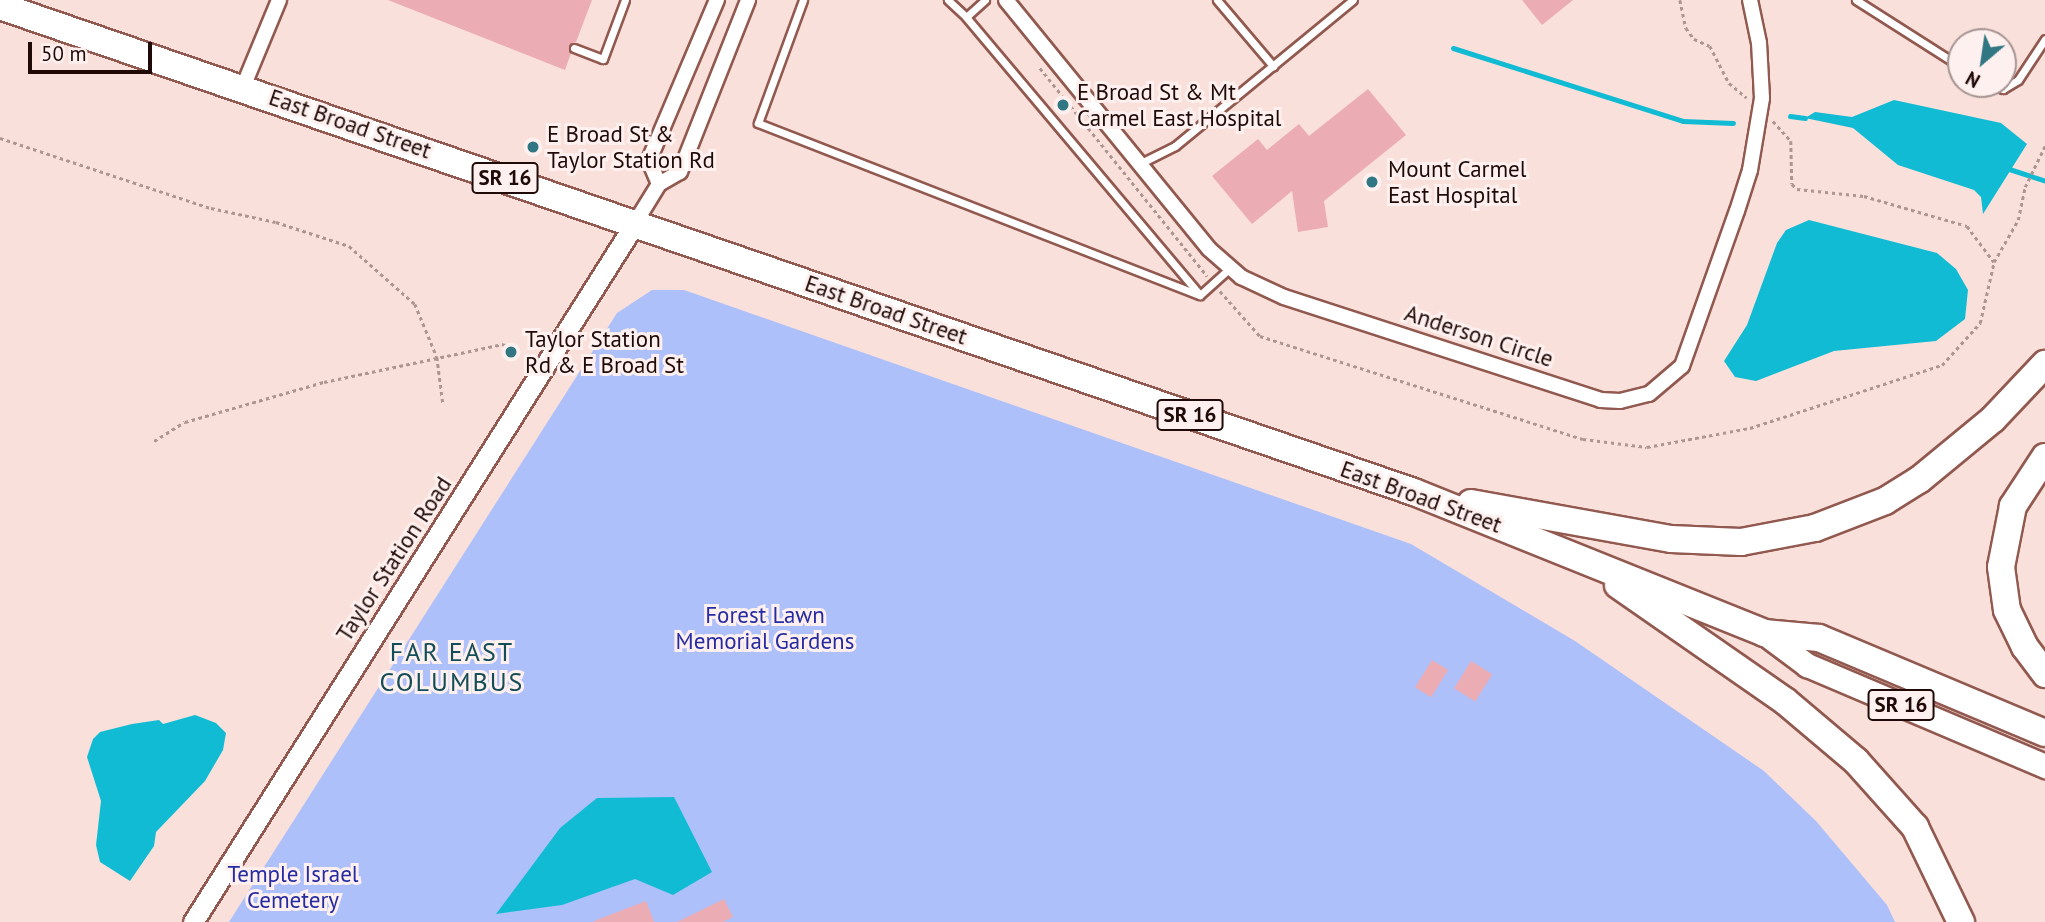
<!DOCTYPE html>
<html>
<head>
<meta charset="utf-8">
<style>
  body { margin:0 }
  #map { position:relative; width:2045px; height:922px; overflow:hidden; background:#fae0da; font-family:"PT Sans",sans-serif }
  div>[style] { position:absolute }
  .green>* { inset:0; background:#aec0fa }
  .water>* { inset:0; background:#12bbd4 }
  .stream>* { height:5px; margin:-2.5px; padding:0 2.5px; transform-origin:2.5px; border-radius:2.5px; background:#12bbd4 }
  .building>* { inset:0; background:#ecacb3; transform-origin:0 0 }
  .path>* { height:2.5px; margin-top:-1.25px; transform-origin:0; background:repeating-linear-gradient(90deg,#ad9590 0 3.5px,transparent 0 7px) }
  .roads { filter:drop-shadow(2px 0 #91594f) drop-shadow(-2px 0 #91594f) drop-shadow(0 2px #91594f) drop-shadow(0 -2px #91594f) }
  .lane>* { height:7px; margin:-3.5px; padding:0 3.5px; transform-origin:3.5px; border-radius:3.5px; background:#fff }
  .street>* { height:14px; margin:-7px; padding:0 7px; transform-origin:7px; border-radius:7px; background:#fff }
  .secondary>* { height:19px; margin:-9.5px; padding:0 9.5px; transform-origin:9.5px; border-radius:9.5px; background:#fff }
  .primary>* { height:23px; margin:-11.5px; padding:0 11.5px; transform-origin:11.5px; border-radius:11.5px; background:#fff }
  .highway>* { height:26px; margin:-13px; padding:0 13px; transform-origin:13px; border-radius:13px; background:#fff }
  .dots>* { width:19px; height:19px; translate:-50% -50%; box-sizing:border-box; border:4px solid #fef0ee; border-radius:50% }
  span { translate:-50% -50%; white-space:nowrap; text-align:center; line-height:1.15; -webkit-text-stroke:6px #fef0ee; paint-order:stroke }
  .shield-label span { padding:2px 5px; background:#fef0ee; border:2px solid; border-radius:5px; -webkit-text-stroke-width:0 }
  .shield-label { font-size:21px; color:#1f0a07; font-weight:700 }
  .poi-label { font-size:23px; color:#1f0a07 }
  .left { translate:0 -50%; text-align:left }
  .street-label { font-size:23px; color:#1f0a07 }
  .park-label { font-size:23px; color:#252ba2 }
  .quarter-label { font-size:26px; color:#134e58; letter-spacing:2px }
  .north { position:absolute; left:1947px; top:28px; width:70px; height:70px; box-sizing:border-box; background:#fef0ee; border:2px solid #a59492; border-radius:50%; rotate:209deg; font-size:19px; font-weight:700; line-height:28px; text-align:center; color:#1f0a07 }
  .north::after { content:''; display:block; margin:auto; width:24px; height:32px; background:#307683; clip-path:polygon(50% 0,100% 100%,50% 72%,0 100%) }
  .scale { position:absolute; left:28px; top:42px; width:124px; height:32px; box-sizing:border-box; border:4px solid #1f0a07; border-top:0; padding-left:9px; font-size:21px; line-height:24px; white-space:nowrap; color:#1f0a07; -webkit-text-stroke:5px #fef0ee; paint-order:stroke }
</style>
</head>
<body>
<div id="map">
  <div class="green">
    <i style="clip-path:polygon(652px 290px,684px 290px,1411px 544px,1575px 641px,1764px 771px,1816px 821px,1887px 905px,1895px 922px,229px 922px,617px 313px)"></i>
  </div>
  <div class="water">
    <i style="clip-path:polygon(1894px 100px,2001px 123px,2027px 144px,1983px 214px,1981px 197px,1974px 190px,1898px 165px,1853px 128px,1805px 118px,1815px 112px,1852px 117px)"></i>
    <i style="clip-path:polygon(1809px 220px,1937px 253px,1956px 269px,1968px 290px,1965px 319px,1936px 341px,1834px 351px,1756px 381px,1735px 377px,1724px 361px,1747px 325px,1777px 243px,1786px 230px)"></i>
    <i style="clip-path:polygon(195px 715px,216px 723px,226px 733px,223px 750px,205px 781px,156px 832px,154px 846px,130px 881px,100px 862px,96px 845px,101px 801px,87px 757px,93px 739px,100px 732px,132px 724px,159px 720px,163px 724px)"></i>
    <i style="clip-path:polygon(674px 797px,712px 872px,673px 895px,635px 879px,562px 905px,496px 914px,560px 828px,597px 798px)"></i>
  </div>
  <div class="stream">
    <i style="left:1453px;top:48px;width:241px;rotate:17.6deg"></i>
    <i style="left:1683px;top:121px;width:50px;rotate:2.3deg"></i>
    <i style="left:1790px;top:116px;width:15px;rotate:8deg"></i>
    <i style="left:2009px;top:169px;width:38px;rotate:18deg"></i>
  </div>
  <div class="building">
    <i style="clip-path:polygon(388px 0,592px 0,576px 42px,569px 45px,571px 53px,565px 70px)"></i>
    <i style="clip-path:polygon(1522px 0,1573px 0,1542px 25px)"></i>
    <i style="clip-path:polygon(1368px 89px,1406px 135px,1324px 201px,1328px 227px,1298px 232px,1292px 191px,1252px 224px,1212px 176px,1258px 139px,1267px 150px,1299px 124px,1309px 136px)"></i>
    <i style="left:1432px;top:660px;width:19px;height:32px;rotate:32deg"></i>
    <i style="left:1471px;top:661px;width:25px;height:32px;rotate:32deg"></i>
    <i style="clip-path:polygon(724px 899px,733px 917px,723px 922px,677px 922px)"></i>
    <i style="clip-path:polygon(646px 901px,654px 922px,595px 922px,594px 921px)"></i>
  </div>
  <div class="path">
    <i style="left:1680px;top:0;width:29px;rotate:78deg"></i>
    <i style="left:1686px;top:28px;width:14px;rotate:54deg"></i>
    <i style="left:1694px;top:39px;width:17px;rotate:24deg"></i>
    <i style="left:1710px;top:46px;width:42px;rotate:62.8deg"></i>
    <i style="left:1729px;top:83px;width:23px;rotate:40deg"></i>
    <i style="left:1040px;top:68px;width:267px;rotate:51.2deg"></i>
    <i style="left:1773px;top:121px;width:27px;rotate:48deg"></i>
    <i style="left:1791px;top:141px;width:43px;rotate:88.7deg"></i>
    <i style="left:1792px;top:184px;width:7px;rotate:45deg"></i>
    <i style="left:1797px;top:189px;width:67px;rotate:6deg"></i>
    <i style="left:1864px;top:196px;width:107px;rotate:16.2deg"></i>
    <i style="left:1967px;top:226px;width:45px;rotate:53.1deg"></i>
    <i style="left:0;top:138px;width:222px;rotate:18.4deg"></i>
    <i style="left:211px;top:208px;width:66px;rotate:12.2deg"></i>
    <i style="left:276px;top:222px;width:77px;rotate:18.2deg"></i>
    <i style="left:349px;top:246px;width:88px;rotate:41.3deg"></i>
    <i style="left:415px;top:304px;width:57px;rotate:67.5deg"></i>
    <i style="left:437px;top:357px;width:46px;rotate:82.6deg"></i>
    <i style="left:1220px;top:291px;width:60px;rotate:48.4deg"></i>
    <i style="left:1260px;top:336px;width:339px;rotate:17.7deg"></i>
    <i style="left:1583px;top:439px;width:64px;rotate:7.1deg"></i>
    <i style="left:1647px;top:447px;width:105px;rotate:-10.5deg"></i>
    <i style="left:1750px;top:428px;width:202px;rotate:-18.2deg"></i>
    <i style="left:1942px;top:365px;width:57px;rotate:-47.9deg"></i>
    <i style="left:1980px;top:323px;width:63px;rotate:-77.1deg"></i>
    <i style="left:1994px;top:262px;width:48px;rotate:-60.3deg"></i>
    <i style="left:2018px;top:220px;width:34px;rotate:-78deg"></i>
    <i style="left:2025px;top:187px;width:46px;rotate:-64deg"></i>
    <i style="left:154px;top:441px;width:36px;rotate:-32deg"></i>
    <i style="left:185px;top:422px;width:145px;rotate:-16.1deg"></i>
    <i style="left:324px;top:382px;width:183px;rotate:-12deg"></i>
    <i style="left:503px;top:344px;width:15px;rotate:28deg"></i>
  </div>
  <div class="roads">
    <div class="lane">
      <i style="left:803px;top:0;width:131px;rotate:110.1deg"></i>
      <i style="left:758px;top:123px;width:474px;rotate:21.3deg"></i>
      <i style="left:948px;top:0;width:25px;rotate:43deg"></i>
      <i style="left:985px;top:0;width:25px;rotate:138deg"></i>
      <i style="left:966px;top:17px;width:363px;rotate:49.9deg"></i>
      <i style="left:1200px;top:295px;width:39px;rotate:-42deg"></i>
      <i style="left:1217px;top:0;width:87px;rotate:49.7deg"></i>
      <i style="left:1856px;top:0;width:125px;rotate:32.5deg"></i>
      <i style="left:574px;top:48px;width:31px;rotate:21deg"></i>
      <i style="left:603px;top:59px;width:63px;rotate:-69.6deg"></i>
      <i style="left:1990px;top:84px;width:14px;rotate:21deg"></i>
      <i style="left:2003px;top:89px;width:17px;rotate:-31deg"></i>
      <i style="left:2018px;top:80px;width:49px;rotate:-56.6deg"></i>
      <i style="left:1139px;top:164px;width:40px;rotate:-26.6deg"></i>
      <i style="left:1175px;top:146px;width:230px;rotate:-39.4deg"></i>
    </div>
    <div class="street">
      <i style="left:1006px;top:0;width:321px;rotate:50.8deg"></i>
      <i style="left:1209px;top:249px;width:43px;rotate:41.2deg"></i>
      <i style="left:1241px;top:277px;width:47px;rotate:24.9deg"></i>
      <i style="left:1284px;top:297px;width:333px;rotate:18deg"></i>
      <i style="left:1601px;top:400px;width:19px;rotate:3deg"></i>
      <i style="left:1620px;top:401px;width:30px;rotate:-14deg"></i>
      <i style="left:1649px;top:394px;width:43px;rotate:-40.3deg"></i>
      <i style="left:1682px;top:366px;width:164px;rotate:-70.5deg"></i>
      <i style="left:1737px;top:211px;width:43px;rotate:-72.4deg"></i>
      <i style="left:1750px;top:170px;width:73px;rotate:-80.5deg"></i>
      <i style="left:1762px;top:98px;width:55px;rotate:-93.1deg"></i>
      <i style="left:1759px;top:43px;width:44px;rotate:-101.8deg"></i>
      <i style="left:243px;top:87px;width:94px;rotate:-67.5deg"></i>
      <i style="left:659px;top:184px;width:26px;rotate:-113deg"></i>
      <i style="left:649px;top:160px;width:174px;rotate:-67deg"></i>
      <i style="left:635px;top:223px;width:46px;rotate:-58.4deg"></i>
      <i style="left:659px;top:184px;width:24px;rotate:-30deg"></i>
      <i style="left:680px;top:172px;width:185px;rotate:-68.4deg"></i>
    </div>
    <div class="secondary">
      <i style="left:193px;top:922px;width:827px;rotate:-57.69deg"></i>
    </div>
    <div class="primary">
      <i style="left:1764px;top:633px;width:54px;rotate:36.7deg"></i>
      <i style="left:1807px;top:665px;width:259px;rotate:23deg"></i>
    </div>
    <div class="highway">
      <i style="left:0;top:6px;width:1495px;rotate:18.97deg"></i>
      <i style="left:1414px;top:492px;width:377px;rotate:21.9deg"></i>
      <i style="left:1764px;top:633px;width:55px;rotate:5.2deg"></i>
      <i style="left:1819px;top:638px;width:245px;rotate:22.8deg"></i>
      <i style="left:2045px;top:457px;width:59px;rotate:123.1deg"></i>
      <i style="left:2013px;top:506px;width:62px;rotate:101.1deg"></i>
      <i style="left:2001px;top:567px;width:43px;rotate:82.1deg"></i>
      <i style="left:2007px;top:610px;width:41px;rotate:64.1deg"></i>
      <i style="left:2025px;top:647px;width:34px;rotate:53deg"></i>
      <i style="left:1471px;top:503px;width:203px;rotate:10.2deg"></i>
      <i style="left:1671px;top:539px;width:70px;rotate:2.5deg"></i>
      <i style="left:1741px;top:542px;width:75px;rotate:-10.7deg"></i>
      <i style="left:1815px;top:528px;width:75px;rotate:-21.1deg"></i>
      <i style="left:1885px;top:501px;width:40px;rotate:-32deg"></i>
      <i style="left:1919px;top:480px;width:96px;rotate:-39.5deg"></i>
      <i style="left:1993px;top:419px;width:76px;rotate:-46.6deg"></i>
      <i style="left:1618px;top:585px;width:203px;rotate:34.8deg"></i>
      <i style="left:1785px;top:701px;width:93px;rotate:40.2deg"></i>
      <i style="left:1856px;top:761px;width:89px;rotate:48.2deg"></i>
      <i style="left:1915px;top:827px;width:106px;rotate:64.2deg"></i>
    </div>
  </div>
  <div class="dots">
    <i style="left:1063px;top:105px;background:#307683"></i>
    <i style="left:533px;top:147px;background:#307683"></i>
    <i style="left:1372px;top:182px;background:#307683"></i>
    <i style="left:511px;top:352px;background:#307683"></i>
  </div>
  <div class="shield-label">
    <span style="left:505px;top:178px">SR 16</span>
    <span style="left:1190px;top:415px">SR 16</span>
    <span style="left:1901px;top:705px">SR 16</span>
  </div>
  <div class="poi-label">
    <span class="left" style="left:1077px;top:105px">E Broad St &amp; Mt<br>Carmel East Hospital</span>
    <span class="left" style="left:547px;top:147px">E Broad St &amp;<br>Taylor Station Rd</span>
    <span class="left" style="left:1388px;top:182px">Mount Carmel<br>East Hospital</span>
    <span class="left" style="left:525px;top:352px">Taylor Station<br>Rd &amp; E Broad St</span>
  </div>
  <div class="street-label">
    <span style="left:350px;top:124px;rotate:19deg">East Broad Street</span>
    <span style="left:886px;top:310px;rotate:19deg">East Broad Street</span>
    <span style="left:1479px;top:336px;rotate:18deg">Anderson Circle</span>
    <span style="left:1421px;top:497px;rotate:20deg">East Broad Street</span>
    <span style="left:394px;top:559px;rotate:-57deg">Taylor Station Road</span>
  </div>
  <div class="park-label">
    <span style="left:765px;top:628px">Forest Lawn<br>Memorial Gardens</span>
    <span style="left:293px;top:887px">Temple Israel<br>Cemetery</span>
  </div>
  <div class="quarter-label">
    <span style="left:452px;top:667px">FAR EAST<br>COLUMBUS</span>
  </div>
  <div class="north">N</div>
  <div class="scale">50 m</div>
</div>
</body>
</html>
